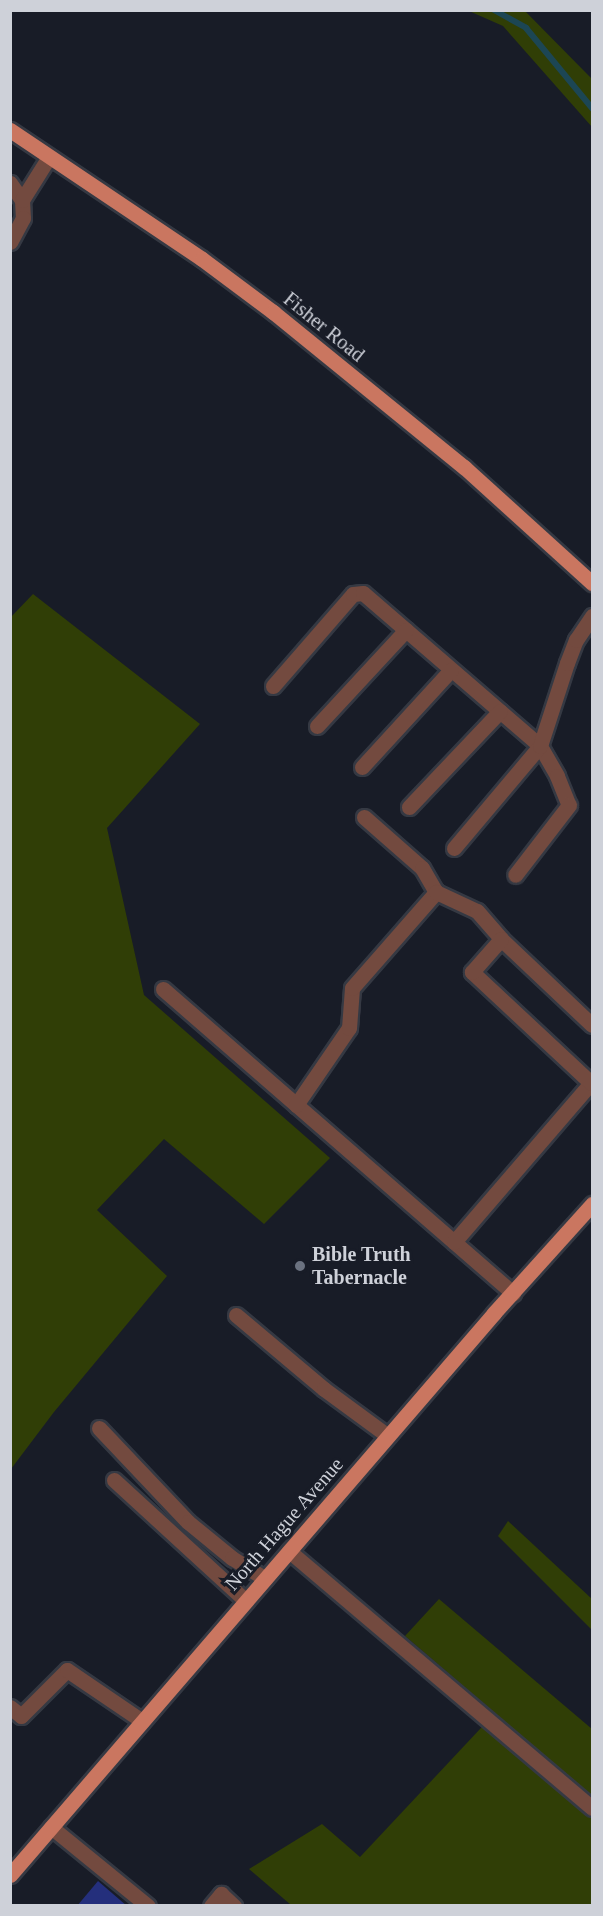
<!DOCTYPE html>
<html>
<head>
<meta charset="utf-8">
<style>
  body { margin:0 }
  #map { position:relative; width:603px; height:1916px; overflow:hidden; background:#181c27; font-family:Georgia,serif }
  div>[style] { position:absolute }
  .green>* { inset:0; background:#303e06 }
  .stream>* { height:6px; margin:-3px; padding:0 3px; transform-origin:3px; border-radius:3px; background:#1c4654 }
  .building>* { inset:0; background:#242f7c }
  .roads { filter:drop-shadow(2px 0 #353943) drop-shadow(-2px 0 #353943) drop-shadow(0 2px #353943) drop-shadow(0 -2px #353943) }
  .minor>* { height:15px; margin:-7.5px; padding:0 7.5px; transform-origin:7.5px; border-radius:7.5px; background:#734a3f }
  .major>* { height:15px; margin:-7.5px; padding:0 7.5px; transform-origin:7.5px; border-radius:7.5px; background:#ca7660 }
  .dots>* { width:16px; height:16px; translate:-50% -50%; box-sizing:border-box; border:3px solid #181c27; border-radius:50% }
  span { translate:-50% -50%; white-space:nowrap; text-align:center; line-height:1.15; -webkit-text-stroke:6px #181c27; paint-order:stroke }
  .street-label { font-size:20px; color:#ced1d9 }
  .poi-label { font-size:20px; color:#ced1d9; font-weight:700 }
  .left { translate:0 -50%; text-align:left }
  .frame { position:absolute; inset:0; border:12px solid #ced1d9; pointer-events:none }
</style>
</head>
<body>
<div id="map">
  <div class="green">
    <i style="clip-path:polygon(469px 11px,525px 11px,592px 79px,592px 127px,503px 26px)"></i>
    <i style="clip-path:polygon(33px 594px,200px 724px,107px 828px,144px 995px,330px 1158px,264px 1224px,164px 1139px,97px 1210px,167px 1276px,54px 1412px,11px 1469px,10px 618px)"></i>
    <i style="clip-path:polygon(508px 1521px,592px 1599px,592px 1630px,498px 1536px)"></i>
    <i style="clip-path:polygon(439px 1599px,592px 1729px,592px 1905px,291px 1905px,249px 1869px,322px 1824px,360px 1857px,495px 1713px,405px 1636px)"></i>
  </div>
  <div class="stream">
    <i style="left:494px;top:10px;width:37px;rotate:29deg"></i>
    <i style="left:526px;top:28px;width:104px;rotate:50.5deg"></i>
  </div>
  <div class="building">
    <i style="clip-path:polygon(98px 1881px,127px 1906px,77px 1906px)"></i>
  </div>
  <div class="roads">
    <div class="minor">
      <i style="left:10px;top:183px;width:21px;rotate:55deg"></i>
      <i style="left:22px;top:200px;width:18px;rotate:87deg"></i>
      <i style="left:23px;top:218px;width:27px;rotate:118deg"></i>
      <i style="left:22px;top:200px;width:51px;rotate:-57.9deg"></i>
      <i style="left:273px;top:686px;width:122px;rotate:-49deg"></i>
      <i style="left:353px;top:594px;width:10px;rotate:-6deg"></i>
      <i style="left:363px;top:593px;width:234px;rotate:40.8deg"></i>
      <i style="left:540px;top:746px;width:34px;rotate:60deg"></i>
      <i style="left:557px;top:776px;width:31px;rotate:68deg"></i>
      <i style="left:569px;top:805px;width:88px;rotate:127.6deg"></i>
      <i style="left:317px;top:726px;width:131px;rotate:-47.2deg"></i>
      <i style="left:362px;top:767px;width:132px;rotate:-47.5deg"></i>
      <i style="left:409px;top:807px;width:132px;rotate:-46.5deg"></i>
      <i style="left:364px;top:817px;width:77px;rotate:41.3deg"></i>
      <i style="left:422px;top:868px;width:28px;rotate:60deg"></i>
      <i style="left:454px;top:848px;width:133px;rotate:-49.9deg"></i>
      <i style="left:540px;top:746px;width:87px;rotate:-72deg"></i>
      <i style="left:567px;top:663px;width:25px;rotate:-69deg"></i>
      <i style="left:576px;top:640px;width:29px;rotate:-56deg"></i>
      <i style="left:163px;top:989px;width:464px;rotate:41deg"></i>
      <i style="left:296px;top:1105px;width:93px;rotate:-55.5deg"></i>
      <i style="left:349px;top:1028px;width:40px;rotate:-85.7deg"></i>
      <i style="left:352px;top:988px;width:128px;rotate:-48.8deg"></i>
      <i style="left:436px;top:892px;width:45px;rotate:24.9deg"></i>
      <i style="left:477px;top:911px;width:37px;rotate:49deg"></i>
      <i style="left:501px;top:939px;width:125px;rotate:43.4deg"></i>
      <i style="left:454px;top:1242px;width:210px;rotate:-49.3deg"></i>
      <i style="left:591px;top:1083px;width:163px;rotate:-137deg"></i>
      <i style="left:472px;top:972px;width:44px;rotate:-48.7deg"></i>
      <i style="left:236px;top:1315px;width:115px;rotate:40.1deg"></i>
      <i style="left:324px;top:1389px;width:79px;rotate:36.3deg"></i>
      <i style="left:99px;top:1428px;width:129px;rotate:46.6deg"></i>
      <i style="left:188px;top:1522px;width:57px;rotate:39.3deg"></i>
      <i style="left:232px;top:1558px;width:39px;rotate:32deg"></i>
      <i style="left:114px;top:1480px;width:179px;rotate:42.5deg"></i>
      <i style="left:289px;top:1551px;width:397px;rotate:40.3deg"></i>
      <i style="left:10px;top:1707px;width:14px;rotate:39deg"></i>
      <i style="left:21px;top:1716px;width:65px;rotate:-45deg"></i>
      <i style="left:67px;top:1670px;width:91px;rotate:34.2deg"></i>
      <i style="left:51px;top:1827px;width:125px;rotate:39.2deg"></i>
      <i style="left:211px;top:1906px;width:16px;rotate:-50deg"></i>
      <i style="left:221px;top:1894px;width:18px;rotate:43deg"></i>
    </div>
    <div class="major">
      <i style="left:10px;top:130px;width:231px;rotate:33.9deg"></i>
      <i style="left:202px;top:259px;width:89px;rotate:36.7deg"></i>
      <i style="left:273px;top:312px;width:246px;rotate:39.1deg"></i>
      <i style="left:464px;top:467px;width:173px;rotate:42.2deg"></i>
      <i style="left:10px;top:1875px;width:742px;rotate:-49.26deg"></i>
      <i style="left:494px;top:1313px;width:147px;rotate:-48deg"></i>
    </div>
  </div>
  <div class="dots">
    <i style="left:300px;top:1266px;background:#6b7280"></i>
  </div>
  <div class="street-label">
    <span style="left:324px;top:327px;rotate:39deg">Fisher Road</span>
    <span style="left:284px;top:1524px;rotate:-49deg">North Hague Avenue</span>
  </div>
  <div class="poi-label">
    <span class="left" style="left:312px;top:1266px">Bible Truth<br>Tabernacle</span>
  </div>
  <div class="frame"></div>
</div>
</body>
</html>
